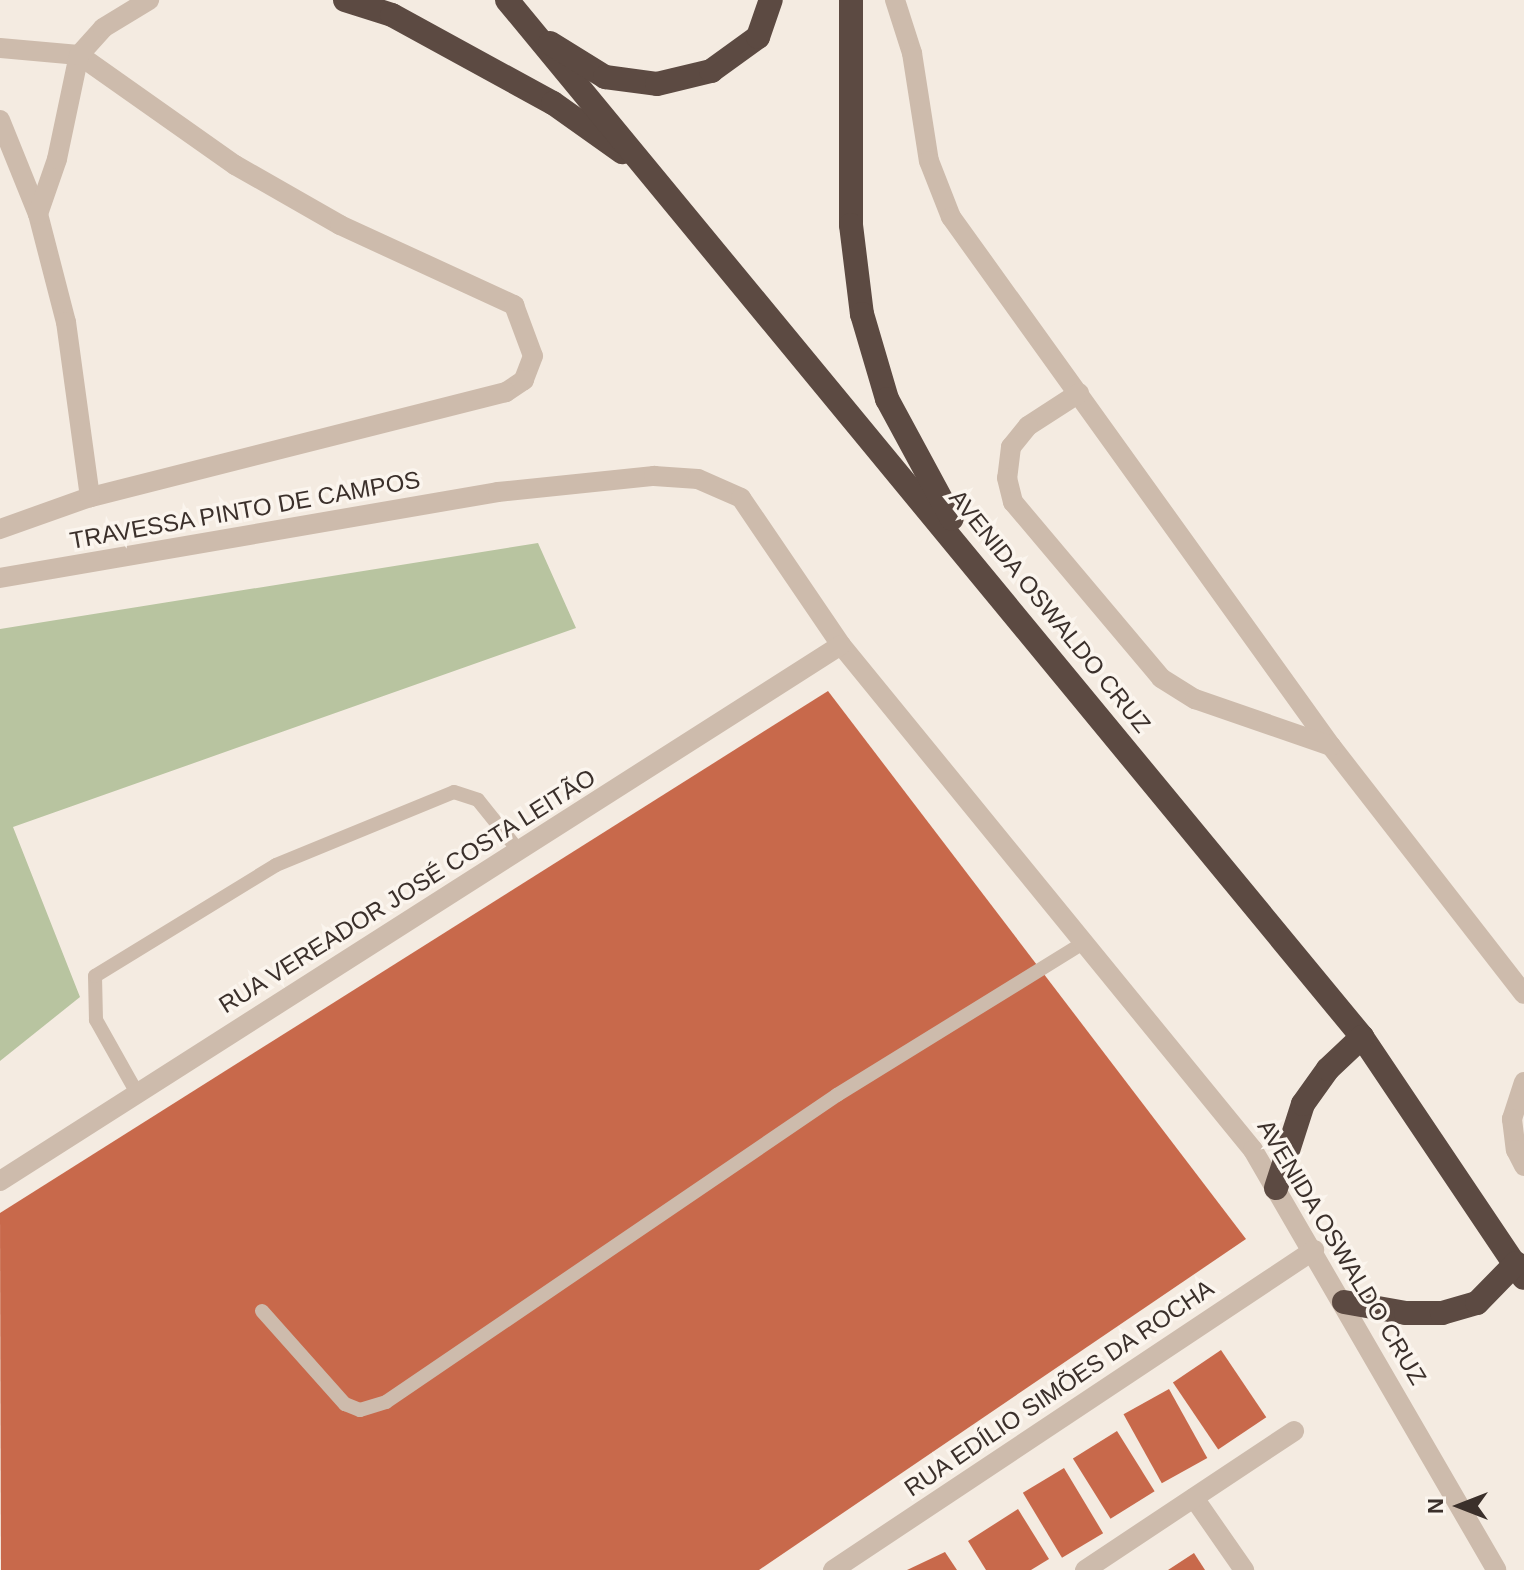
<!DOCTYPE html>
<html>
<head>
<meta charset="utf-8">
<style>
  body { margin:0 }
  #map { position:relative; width:1524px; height:1570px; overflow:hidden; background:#f4ebe1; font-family:Helvetica,sans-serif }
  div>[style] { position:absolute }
  .green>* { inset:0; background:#b8c4a0 }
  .building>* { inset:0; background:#c8694b; transform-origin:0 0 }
  .lane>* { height:14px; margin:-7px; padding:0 7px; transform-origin:7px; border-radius:7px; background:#cdbbac }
  .street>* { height:20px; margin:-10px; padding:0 10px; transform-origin:10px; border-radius:10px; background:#cdbbac }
  .highway>* { height:24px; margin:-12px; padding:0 12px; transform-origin:12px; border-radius:12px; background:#5c4a42 }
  span { translate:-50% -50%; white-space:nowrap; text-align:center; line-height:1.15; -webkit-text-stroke:7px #fbf5ee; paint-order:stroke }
  .street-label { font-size:24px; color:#3b302b }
  .north { position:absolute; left:1420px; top:1466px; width:80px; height:80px; -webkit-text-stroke:6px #fbf5ee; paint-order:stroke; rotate:270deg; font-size:22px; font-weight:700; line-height:32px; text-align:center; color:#3b302b }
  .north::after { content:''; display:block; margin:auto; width:28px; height:36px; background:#3b302b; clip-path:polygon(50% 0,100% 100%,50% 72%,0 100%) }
</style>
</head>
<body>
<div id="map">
  <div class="green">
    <i style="clip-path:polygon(538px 543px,576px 628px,13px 827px,80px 997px,0 1061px,0 629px)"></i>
  </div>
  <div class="building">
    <i style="clip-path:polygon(828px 691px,1246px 1239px,759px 1570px,1px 1570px,0 1213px)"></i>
    <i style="left:1221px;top:1350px;width:81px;height:58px;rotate:56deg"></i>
    <i style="left:1169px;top:1389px;width:79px;height:52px;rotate:61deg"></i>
    <i style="left:1117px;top:1431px;width:71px;height:52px;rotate:58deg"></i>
    <i style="left:1064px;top:1468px;width:76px;height:48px;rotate:59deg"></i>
    <i style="clip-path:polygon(1018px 1509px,1049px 1559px,1031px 1570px,986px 1570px,968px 1541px)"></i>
    <i style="clip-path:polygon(945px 1552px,957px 1570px,907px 1570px)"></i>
    <i style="clip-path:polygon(1194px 1553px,1205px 1570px,1168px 1570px)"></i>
  </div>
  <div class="lane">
    <i style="left:137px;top:1093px;width:84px;rotate:-119.3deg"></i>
    <i style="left:96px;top:1020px;width:44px;rotate:-91.3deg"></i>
    <i style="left:95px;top:976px;width:212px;rotate:-31.5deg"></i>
    <i style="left:276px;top:865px;width:192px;rotate:-22.3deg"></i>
    <i style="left:454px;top:792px;width:25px;rotate:18deg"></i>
    <i style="left:478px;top:800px;width:65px;rotate:51.2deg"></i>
    <i style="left:262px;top:1311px;width:125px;rotate:48.3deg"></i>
    <i style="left:345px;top:1404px;width:16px;rotate:22deg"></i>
    <i style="left:360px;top:1410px;width:27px;rotate:-17deg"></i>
    <i style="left:386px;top:1402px;width:546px;rotate:-34.24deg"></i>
    <i style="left:837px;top:1095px;width:289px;rotate:-31.7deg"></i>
  </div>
  <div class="street">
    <i style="left:895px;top:0;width:56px;rotate:72.2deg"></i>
    <i style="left:912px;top:53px;width:109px;rotate:81.1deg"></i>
    <i style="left:929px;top:161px;width:60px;rotate:68.6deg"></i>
    <i style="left:951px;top:217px;width:651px;rotate:54.31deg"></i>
    <i style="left:1331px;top:746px;width:314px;rotate:52.1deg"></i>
    <i style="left:0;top:48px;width:79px;rotate:5.1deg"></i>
    <i style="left:79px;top:55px;width:191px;rotate:35.2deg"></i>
    <i style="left:235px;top:165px;width:121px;rotate:29.7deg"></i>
    <i style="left:340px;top:225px;width:192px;rotate:24.7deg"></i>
    <i style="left:514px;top:305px;width:54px;rotate:69.6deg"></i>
    <i style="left:533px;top:356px;width:26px;rotate:111deg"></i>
    <i style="left:524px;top:380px;width:22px;rotate:146deg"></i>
    <i style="left:506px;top:392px;width:429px;rotate:165.8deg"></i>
    <i style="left:90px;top:497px;width:96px;rotate:160.4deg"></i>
    <i style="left:0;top:120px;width:101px;rotate:68deg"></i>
    <i style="left:38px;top:214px;width:112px;rotate:75.5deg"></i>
    <i style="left:66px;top:322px;width:177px;rotate:82.2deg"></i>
    <i style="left:38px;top:214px;width:58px;rotate:-70.9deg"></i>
    <i style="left:57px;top:159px;width:106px;rotate:-78.1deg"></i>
    <i style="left:79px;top:55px;width:36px;rotate:-48deg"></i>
    <i style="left:103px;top:28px;width:54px;rotate:-31.3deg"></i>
    <i style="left:1079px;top:393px;width:61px;rotate:147.1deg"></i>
    <i style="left:1028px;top:426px;width:27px;rotate:129deg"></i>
    <i style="left:1011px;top:447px;width:31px;rotate:97deg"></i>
    <i style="left:1007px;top:478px;width:25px;rotate:76deg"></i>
    <i style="left:1013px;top:502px;width:230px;rotate:49.9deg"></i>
    <i style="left:1161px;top:678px;width:40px;rotate:32deg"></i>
    <i style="left:1195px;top:699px;width:144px;rotate:19.1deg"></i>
    <i style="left:0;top:578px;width:505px;rotate:-9.8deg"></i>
    <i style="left:498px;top:492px;width:157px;rotate:-5.9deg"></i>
    <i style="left:654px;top:476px;width:44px;rotate:3.9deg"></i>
    <i style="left:698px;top:479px;width:47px;rotate:23.8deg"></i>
    <i style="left:741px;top:498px;width:178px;rotate:55.8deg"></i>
    <i style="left:841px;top:645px;width:652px;rotate:50.79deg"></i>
    <i style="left:1253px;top:1150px;width:485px;rotate:59.9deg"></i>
    <i style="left:1524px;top:1082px;width:39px;rotate:108deg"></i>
    <i style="left:1512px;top:1119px;width:31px;rotate:83deg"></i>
    <i style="left:1516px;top:1150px;width:18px;rotate:63deg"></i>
    <i style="left:0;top:1181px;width:997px;rotate:-32.51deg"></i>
    <i style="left:1194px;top:1498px;width:88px;rotate:55.2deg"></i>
    <i style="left:833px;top:1570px;width:578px;rotate:-33.64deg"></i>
    <i style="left:1085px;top:1570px;width:251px;rotate:-33.6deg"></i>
  </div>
  <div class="highway">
    <i style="left:345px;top:0;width:49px;rotate:17.7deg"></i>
    <i style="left:392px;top:15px;width:183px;rotate:28.7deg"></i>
    <i style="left:553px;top:103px;width:85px;rotate:35.4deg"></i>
    <i style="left:507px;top:0;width:1344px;rotate:50.49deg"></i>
    <i style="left:1362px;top:1037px;width:290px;rotate:56.1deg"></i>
    <i style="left:851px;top:0;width:225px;rotate:90deg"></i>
    <i style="left:851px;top:225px;width:90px;rotate:83deg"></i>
    <i style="left:862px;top:314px;width:89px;rotate:73.6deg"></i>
    <i style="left:887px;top:399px;width:136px;rotate:61.6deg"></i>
    <i style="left:550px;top:43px;width:65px;rotate:31.7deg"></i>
    <i style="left:605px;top:77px;width:52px;rotate:7.7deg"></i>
    <i style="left:657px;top:84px;width:56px;rotate:-13.5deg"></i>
    <i style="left:711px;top:71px;width:58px;rotate:-35.9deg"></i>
    <i style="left:758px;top:37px;width:39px;rotate:-71deg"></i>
    <i style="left:1276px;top:1188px;width:88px;rotate:-72.2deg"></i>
    <i style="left:1303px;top:1104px;width:43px;rotate:-54.5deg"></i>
    <i style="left:1328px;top:1069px;width:47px;rotate:-43.3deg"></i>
    <i style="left:1344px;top:1302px;width:63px;rotate:10.1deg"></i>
    <i style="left:1406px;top:1313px;width:36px"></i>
    <i style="left:1442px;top:1313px;width:36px;rotate:-16deg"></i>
    <i style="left:1477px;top:1303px;width:56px;rotate:-45.7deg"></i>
  </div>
  <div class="street-label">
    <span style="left:245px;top:510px;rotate:-10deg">TRAVESSA PINTO DE CAMPOS</span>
    <span style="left:1050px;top:611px;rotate:51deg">AVENIDA OSWALDO CRUZ</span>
    <span style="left:407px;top:891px;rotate:-32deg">RUA VEREADOR JOSÉ COSTA LEITÃO</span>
    <span style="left:1342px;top:1252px;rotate:59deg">AVENIDA OSWALDO CRUZ</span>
    <span style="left:1059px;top:1388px;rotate:-34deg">RUA EDÍLIO SIMÕES DA ROCHA</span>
  </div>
  <div class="north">N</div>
</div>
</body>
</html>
